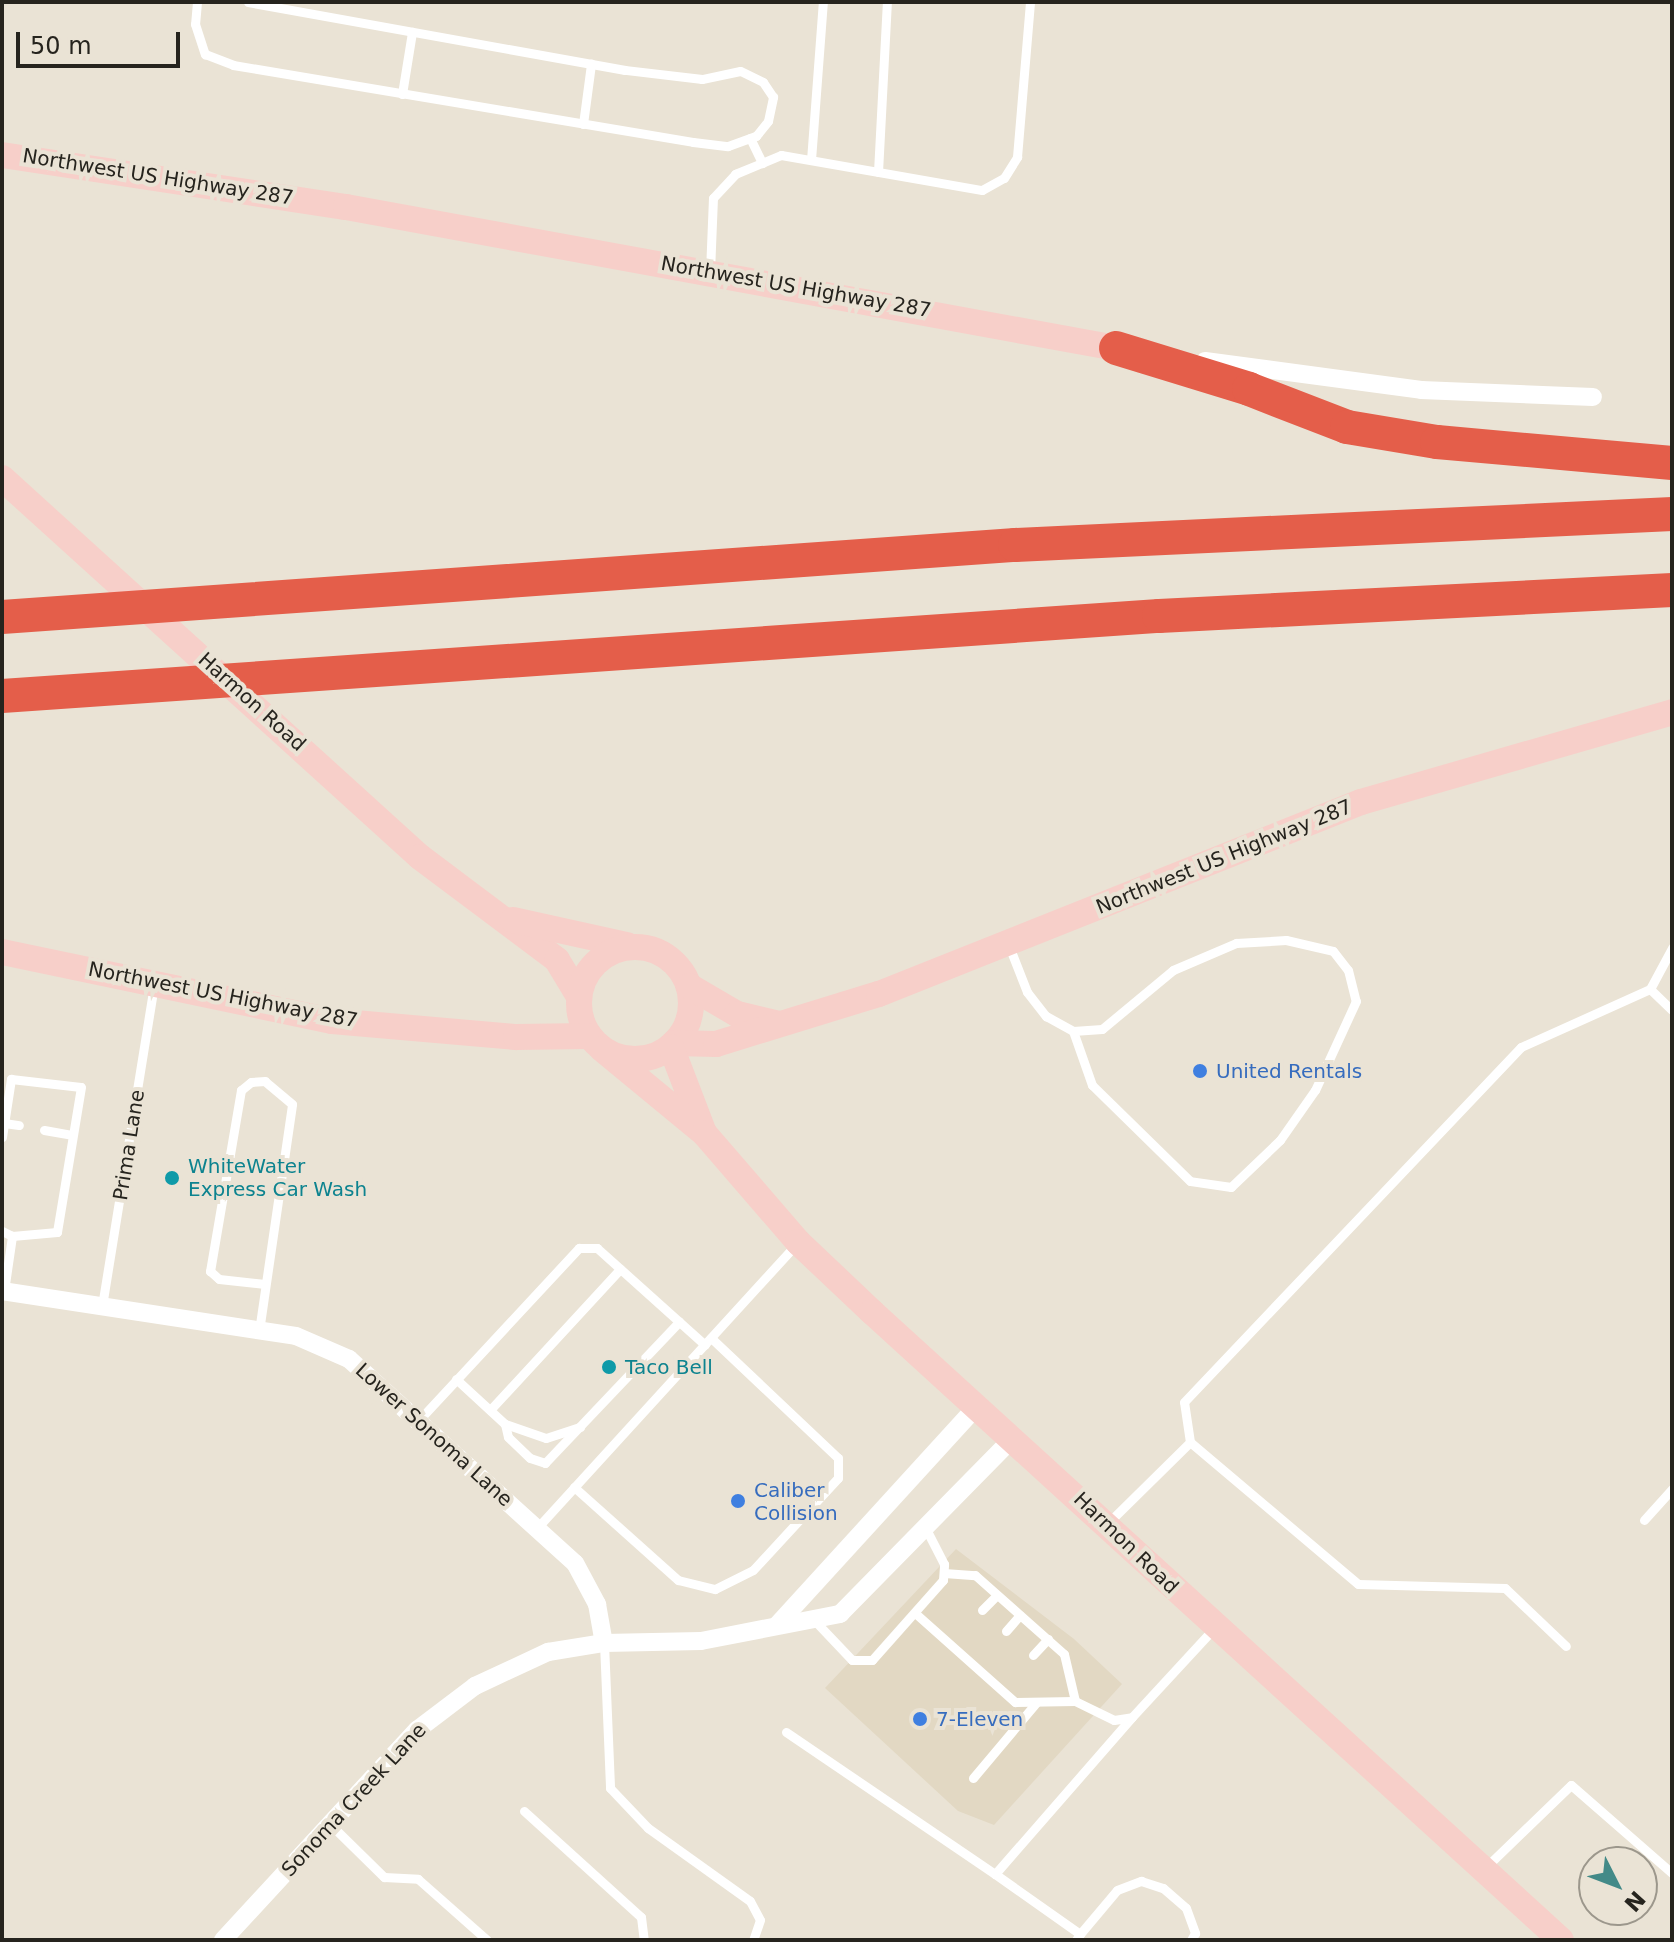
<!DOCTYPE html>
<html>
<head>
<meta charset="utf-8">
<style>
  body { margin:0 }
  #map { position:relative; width:1674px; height:1942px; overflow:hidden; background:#eae3d5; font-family:"DejaVu Sans",sans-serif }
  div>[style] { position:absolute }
  .built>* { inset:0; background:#e2d8c3 }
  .service>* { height:9px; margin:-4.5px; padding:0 4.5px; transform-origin:4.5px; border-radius:4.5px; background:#fff }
  .minor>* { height:18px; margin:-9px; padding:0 9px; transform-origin:9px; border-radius:9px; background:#fff }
  .secondary>* { height:26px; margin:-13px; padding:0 13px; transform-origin:13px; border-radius:13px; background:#f7cfc9 }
  .secondary>.ring { margin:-13px; padding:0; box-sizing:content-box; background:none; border:26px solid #f7cfc9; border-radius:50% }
  .motorway>* { height:34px; margin:-17px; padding:0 17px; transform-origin:17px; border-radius:17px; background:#e45e4a }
  .dots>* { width:22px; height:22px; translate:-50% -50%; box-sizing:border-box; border:4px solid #eae3d5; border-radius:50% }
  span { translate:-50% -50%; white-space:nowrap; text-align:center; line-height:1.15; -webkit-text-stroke:8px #eae3d5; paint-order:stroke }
  .street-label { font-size:20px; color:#26241e }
  .shop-label { font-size:20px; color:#366cbe }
  .left { translate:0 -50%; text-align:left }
  .culture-label { font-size:20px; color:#0d838f }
  .frame { position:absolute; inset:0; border:4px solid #26241e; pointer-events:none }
  .north { position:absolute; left:1578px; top:1846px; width:80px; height:80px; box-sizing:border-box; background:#eae3d5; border:2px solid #9c978c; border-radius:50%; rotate:132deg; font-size:22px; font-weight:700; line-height:32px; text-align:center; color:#26241e }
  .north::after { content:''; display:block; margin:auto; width:28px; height:36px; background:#438a88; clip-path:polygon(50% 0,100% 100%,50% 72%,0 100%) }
  .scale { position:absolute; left:16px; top:32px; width:164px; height:36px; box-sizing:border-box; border:4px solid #26241e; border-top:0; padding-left:10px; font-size:24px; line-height:28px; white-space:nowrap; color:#26241e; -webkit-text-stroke:6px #eae3d5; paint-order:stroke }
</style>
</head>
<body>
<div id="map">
  <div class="built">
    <i style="clip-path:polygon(956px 1549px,1074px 1639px,1122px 1684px,994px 1825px,958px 1811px,825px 1688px)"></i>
  </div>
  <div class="service">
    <i style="left:197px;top:2px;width:22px;rotate:95deg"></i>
    <i style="left:195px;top:24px;width:32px;rotate:72deg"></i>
    <i style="left:205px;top:54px;width:30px;rotate:21deg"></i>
    <i style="left:233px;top:65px;width:466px;rotate:9.5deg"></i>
    <i style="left:693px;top:142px;width:35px;rotate:7deg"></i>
    <i style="left:728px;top:146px;width:30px;rotate:-20deg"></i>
    <i style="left:756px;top:136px;width:19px;rotate:-51deg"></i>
    <i style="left:768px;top:121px;width:25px;rotate:-78deg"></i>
    <i style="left:773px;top:97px;width:18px;rotate:-124deg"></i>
    <i style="left:763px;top:82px;width:25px;rotate:-154deg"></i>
    <i style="left:740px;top:71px;width:39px;rotate:168deg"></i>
    <i style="left:702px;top:79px;width:78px;rotate:-173.3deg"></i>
    <i style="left:625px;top:70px;width:383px;rotate:-169.8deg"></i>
    <i style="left:402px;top:94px;width:63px;rotate:-80.8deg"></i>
    <i style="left:583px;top:124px;width:61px;rotate:-82.4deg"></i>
    <i style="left:750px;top:138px;width:28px;rotate:64deg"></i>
    <i style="left:811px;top:160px;width:158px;rotate:-85.7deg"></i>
    <i style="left:878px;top:172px;width:170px;rotate:-87deg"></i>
    <i style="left:710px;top:272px;width:74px;rotate:-87.7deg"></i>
    <i style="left:713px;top:198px;width:33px;rotate:-47deg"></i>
    <i style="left:735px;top:174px;width:50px;rotate:-22.4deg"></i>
    <i style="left:781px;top:155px;width:204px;rotate:9.9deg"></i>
    <i style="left:982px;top:190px;width:25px;rotate:-29deg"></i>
    <i style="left:1004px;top:178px;width:25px;rotate:-58deg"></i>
    <i style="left:1017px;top:157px;width:156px;rotate:-85.2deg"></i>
    <i style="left:1009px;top:946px;width:49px;rotate:68.6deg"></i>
    <i style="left:1027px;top:992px;width:31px;rotate:52deg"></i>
    <i style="left:1046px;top:1016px;width:31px;rotate:29deg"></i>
    <i style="left:1073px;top:1031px;width:29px;rotate:-4deg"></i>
    <i style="left:1102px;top:1029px;width:92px;rotate:-39.7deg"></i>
    <i style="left:1173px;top:970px;width:69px;rotate:-23.2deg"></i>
    <i style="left:1236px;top:943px;width:50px;rotate:-3.4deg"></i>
    <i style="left:1286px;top:940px;width:48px;rotate:13.2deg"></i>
    <i style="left:1333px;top:951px;width:24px;rotate:52deg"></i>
    <i style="left:1348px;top:970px;width:32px;rotate:76deg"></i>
    <i style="left:1356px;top:1001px;width:98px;rotate:114.7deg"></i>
    <i style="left:1315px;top:1090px;width:61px;rotate:125deg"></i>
    <i style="left:1280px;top:1140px;width:68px;rotate:136.2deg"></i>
    <i style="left:1231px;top:1187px;width:41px;rotate:-171.7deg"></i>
    <i style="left:1190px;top:1181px;width:137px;rotate:-135.6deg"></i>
    <i style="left:1092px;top:1085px;width:57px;rotate:-109.4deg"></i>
    <i style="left:1650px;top:989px;width:47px;rotate:-61.8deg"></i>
    <i style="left:4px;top:1123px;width:15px;rotate:8deg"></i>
    <i style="left:44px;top:1130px;width:28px;rotate:10deg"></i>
    <i style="left:2px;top:1137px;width:59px;rotate:-81.2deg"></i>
    <i style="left:11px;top:1079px;width:70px;rotate:6.5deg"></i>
    <i style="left:81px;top:1087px;width:147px;rotate:99.4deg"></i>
    <i style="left:57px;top:1232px;width:45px;rotate:174.9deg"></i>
    <i style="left:12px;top:1236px;width:11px;rotate:-153deg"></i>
    <i style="left:4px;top:1291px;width:56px;rotate:-81.7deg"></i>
    <i style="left:102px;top:1306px;width:324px;rotate:-80.8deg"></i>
    <i style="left:259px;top:1331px;width:229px;rotate:-81.7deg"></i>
    <i style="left:292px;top:1104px;width:35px;rotate:-140deg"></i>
    <i style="left:265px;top:1081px;width:14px;rotate:176deg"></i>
    <i style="left:251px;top:1082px;width:13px;rotate:141deg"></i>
    <i style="left:241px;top:1090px;width:184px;rotate:99.7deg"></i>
    <i style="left:210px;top:1271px;width:12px;rotate:42deg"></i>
    <i style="left:219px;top:1279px;width:46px;rotate:6.2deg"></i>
    <i style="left:456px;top:1379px;width:67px;rotate:42.6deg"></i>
    <i style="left:505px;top:1424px;width:13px;rotate:77deg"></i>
    <i style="left:508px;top:1437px;width:30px;rotate:44deg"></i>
    <i style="left:530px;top:1458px;width:16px;rotate:18deg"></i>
    <i style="left:545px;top:1463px;width:195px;rotate:-46.5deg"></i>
    <i style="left:490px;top:1410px;width:192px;rotate:-47.3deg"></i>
    <i style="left:419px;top:1420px;width:235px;rotate:-47.1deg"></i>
    <i style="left:579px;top:1248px;width:18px"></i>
    <i style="left:597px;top:1248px;width:145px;rotate:41.9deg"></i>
    <i style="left:505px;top:1424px;width:43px;rotate:18.9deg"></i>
    <i style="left:546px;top:1438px;width:36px;rotate:-18deg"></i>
    <i style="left:1190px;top:1442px;width:220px;rotate:40.2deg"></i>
    <i style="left:1358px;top:1584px;width:147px;rotate:1.6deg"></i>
    <i style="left:1505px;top:1588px;width:84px;rotate:43.6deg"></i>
    <i style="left:574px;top:1487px;width:140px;rotate:41.8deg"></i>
    <i style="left:678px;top:1580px;width:38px;rotate:14deg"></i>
    <i style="left:715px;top:1589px;width:42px;rotate:-26.6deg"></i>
    <i style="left:753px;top:1570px;width:125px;rotate:-47.3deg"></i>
    <i style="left:838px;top:1478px;width:20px;rotate:-90deg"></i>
    <i style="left:838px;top:1458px;width:175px;rotate:-136.6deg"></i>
    <i style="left:1644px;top:1520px;width:42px;rotate:-47.9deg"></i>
    <i style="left:1108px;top:1523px;width:115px;rotate:-44.6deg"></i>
    <i style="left:1190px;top:1442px;width:40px;rotate:-98.5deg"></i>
    <i style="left:1184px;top:1402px;width:489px;rotate:-46.5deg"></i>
    <i style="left:1521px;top:1047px;width:141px;rotate:-24.2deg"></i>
    <i style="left:1650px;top:989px;width:30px;rotate:44deg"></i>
    <i style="left:537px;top:1528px;width:384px;rotate:-47.6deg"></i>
    <i style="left:944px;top:1573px;width:31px;rotate:4deg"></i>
    <i style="left:975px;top:1575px;width:119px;rotate:41.6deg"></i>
    <i style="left:1064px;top:1654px;width:48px;rotate:76.8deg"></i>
    <i style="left:982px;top:1610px;width:21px;rotate:-45deg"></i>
    <i style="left:915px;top:1613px;width:134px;rotate:41.7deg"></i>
    <i style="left:1015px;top:1702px;width:60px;rotate:-1deg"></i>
    <i style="left:1075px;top:1701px;width:43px;rotate:26deg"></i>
    <i style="left:1114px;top:1720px;width:18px;rotate:-9deg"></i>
    <i style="left:1132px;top:1717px;width:121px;rotate:-47.3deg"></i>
    <i style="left:814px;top:1620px;width:55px;rotate:46.5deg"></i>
    <i style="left:852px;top:1660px;width:20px"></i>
    <i style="left:872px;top:1660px;width:107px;rotate:-48.4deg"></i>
    <i style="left:943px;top:1580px;width:16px;rotate:-86deg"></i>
    <i style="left:944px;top:1564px;width:42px;rotate:-117.2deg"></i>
    <i style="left:1006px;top:1631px;width:21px;rotate:-49deg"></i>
    <i style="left:604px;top:1643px;width:145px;rotate:87.6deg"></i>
    <i style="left:610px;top:1788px;width:55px;rotate:46.5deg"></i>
    <i style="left:648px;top:1828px;width:125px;rotate:35.6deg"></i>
    <i style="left:750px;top:1901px;width:21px;rotate:62deg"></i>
    <i style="left:760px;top:1920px;width:21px;rotate:109deg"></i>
    <i style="left:1033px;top:1655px;width:22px;rotate:-47deg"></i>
    <i style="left:786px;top:1732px;width:253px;rotate:34.2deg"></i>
    <i style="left:995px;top:1874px;width:208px;rotate:-48.9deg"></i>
    <i style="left:973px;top:1778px;width:98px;rotate:-50deg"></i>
    <i style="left:524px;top:1811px;width:158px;rotate:42.2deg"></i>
    <i style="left:641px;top:1917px;width:23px;rotate:83deg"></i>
    <i style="left:330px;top:1824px;width:76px;rotate:44.5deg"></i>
    <i style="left:384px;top:1877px;width:34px;rotate:3deg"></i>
    <i style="left:418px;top:1879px;width:92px;rotate:41.5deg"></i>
    <i style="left:1486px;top:1867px;width:118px;rotate:-44deg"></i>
    <i style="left:1571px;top:1785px;width:134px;rotate:41.1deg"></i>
    <i style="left:995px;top:1874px;width:104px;rotate:35.2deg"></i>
    <i style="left:1080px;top:1934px;width:7px;rotate:124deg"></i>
    <i style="left:1080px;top:1934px;width:57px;rotate:-49.9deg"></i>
    <i style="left:1117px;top:1890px;width:26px;rotate:-21deg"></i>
    <i style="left:1141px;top:1881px;width:23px;rotate:18deg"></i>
    <i style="left:1163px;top:1888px;width:30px;rotate:41deg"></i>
    <i style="left:1186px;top:1908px;width:27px;rotate:70deg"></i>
    <i style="left:1195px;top:1933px;width:8px;rotate:120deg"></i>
  </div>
  <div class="minor">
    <i style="left:1205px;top:361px;width:218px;rotate:7.6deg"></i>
    <i style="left:1421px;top:390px;width:172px;rotate:2.3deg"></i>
    <i style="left:2px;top:1291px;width:297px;rotate:8.7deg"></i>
    <i style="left:296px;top:1336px;width:58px;rotate:23.5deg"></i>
    <i style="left:349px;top:1359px;width:304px;rotate:42.1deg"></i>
    <i style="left:575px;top:1563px;width:47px;rotate:61.8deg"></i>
    <i style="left:597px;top:1604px;width:40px;rotate:80deg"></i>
    <i style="left:778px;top:1624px;width:294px;rotate:-47.6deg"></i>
    <i style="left:223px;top:1940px;width:286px;rotate:-47.3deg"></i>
    <i style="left:417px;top:1730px;width:73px;rotate:-37.2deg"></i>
    <i style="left:475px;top:1686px;width:81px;rotate:-25deg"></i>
    <i style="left:548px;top:1652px;width:57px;rotate:-9.1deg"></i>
    <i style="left:604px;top:1643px;width:97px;rotate:-1.2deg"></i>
    <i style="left:701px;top:1641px;width:142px;rotate:-11deg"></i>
    <i style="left:840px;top:1614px;width:245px;rotate:-45.5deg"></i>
  </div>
  <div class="secondary">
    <i style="left:2px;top:155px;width:348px;rotate:8.6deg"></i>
    <i style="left:346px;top:207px;width:783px;rotate:10.38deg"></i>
    <i style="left:2px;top:478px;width:564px;rotate:42.2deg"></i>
    <i style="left:420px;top:857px;width:171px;rotate:36.9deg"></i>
    <i style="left:557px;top:960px;width:41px;rotate:59deg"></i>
    <i style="left:513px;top:920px;width:117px;rotate:12.4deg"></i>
    <i class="ring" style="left:579px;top:947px;width:86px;height:86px"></i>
    <i style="left:2px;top:952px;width:337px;rotate:11.8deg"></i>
    <i style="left:332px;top:1021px;width:185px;rotate:5deg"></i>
    <i style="left:516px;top:1037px;width:72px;rotate:-0.8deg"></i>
    <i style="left:689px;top:986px;width:56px;rotate:30.3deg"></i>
    <i style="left:737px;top:1014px;width:43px;rotate:13.4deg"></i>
    <i style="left:674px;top:1043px;width:42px;rotate:1.4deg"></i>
    <i style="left:716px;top:1044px;width:170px;rotate:-17.1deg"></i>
    <i style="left:879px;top:994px;width:519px;rotate:-21.72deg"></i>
    <i style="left:1361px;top:802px;width:324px;rotate:-16.1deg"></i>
    <i style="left:671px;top:1047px;width:92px;rotate:69deg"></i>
    <i style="left:602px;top:1049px;width:132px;rotate:39.5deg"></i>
    <i style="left:704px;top:1133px;width:144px;rotate:49.2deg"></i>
    <i style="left:798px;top:1242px;width:102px;rotate:43.4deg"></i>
    <i style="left:872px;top:1312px;width:932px;rotate:42.35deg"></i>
  </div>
  <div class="motorway">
    <i style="left:1116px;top:348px;width:139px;rotate:17.1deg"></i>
    <i style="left:1249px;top:389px;width:105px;rotate:21.2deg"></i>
    <i style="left:1347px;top:427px;width:91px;rotate:9.5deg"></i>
    <i style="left:1437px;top:442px;width:236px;rotate:5.1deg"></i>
    <i style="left:2px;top:617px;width:1016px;rotate:-4.07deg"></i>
    <i style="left:1015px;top:545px;width:658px;rotate:-2.7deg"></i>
    <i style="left:2px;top:696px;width:1160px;rotate:-3.96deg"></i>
    <i style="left:1159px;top:616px;width:514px;rotate:-2.9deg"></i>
  </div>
  <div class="dots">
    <i style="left:1200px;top:1071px;background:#3f7fe0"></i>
    <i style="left:172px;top:1178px;background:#0f9aa8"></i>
    <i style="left:609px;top:1367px;background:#0f9aa8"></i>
    <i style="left:738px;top:1501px;background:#3f7fe0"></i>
    <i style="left:920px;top:1719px;background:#3f7fe0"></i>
  </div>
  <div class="street-label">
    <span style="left:158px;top:177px;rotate:9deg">Northwest US Highway 287</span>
    <span style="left:796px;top:287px;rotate:10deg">Northwest US Highway 287</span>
    <span style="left:252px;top:702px;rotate:42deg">Harmon Road</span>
    <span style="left:1224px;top:857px;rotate:-22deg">Northwest US Highway 287</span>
    <span style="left:223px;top:995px;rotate:11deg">Northwest US Highway 287</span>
    <span style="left:129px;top:1145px;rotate:-81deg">Prima Lane</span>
    <span style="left:434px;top:1435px;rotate:42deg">Lower Sonoma Lane</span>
    <span style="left:1126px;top:1543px;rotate:44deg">Harmon Road</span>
    <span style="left:354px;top:1800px;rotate:-47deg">Sonoma Creek Lane</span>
  </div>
  <div class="shop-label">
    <span class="left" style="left:1216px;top:1071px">United Rentals</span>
    <span class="left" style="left:754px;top:1502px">Caliber<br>Collision</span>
    <span class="left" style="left:936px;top:1719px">7-Eleven</span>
  </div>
  <div class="culture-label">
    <span class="left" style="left:188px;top:1178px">WhiteWater<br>Express Car Wash</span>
    <span class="left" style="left:625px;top:1367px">Taco Bell</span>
  </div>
  <div class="frame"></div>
  <div class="north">N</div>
  <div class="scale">50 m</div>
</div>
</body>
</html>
